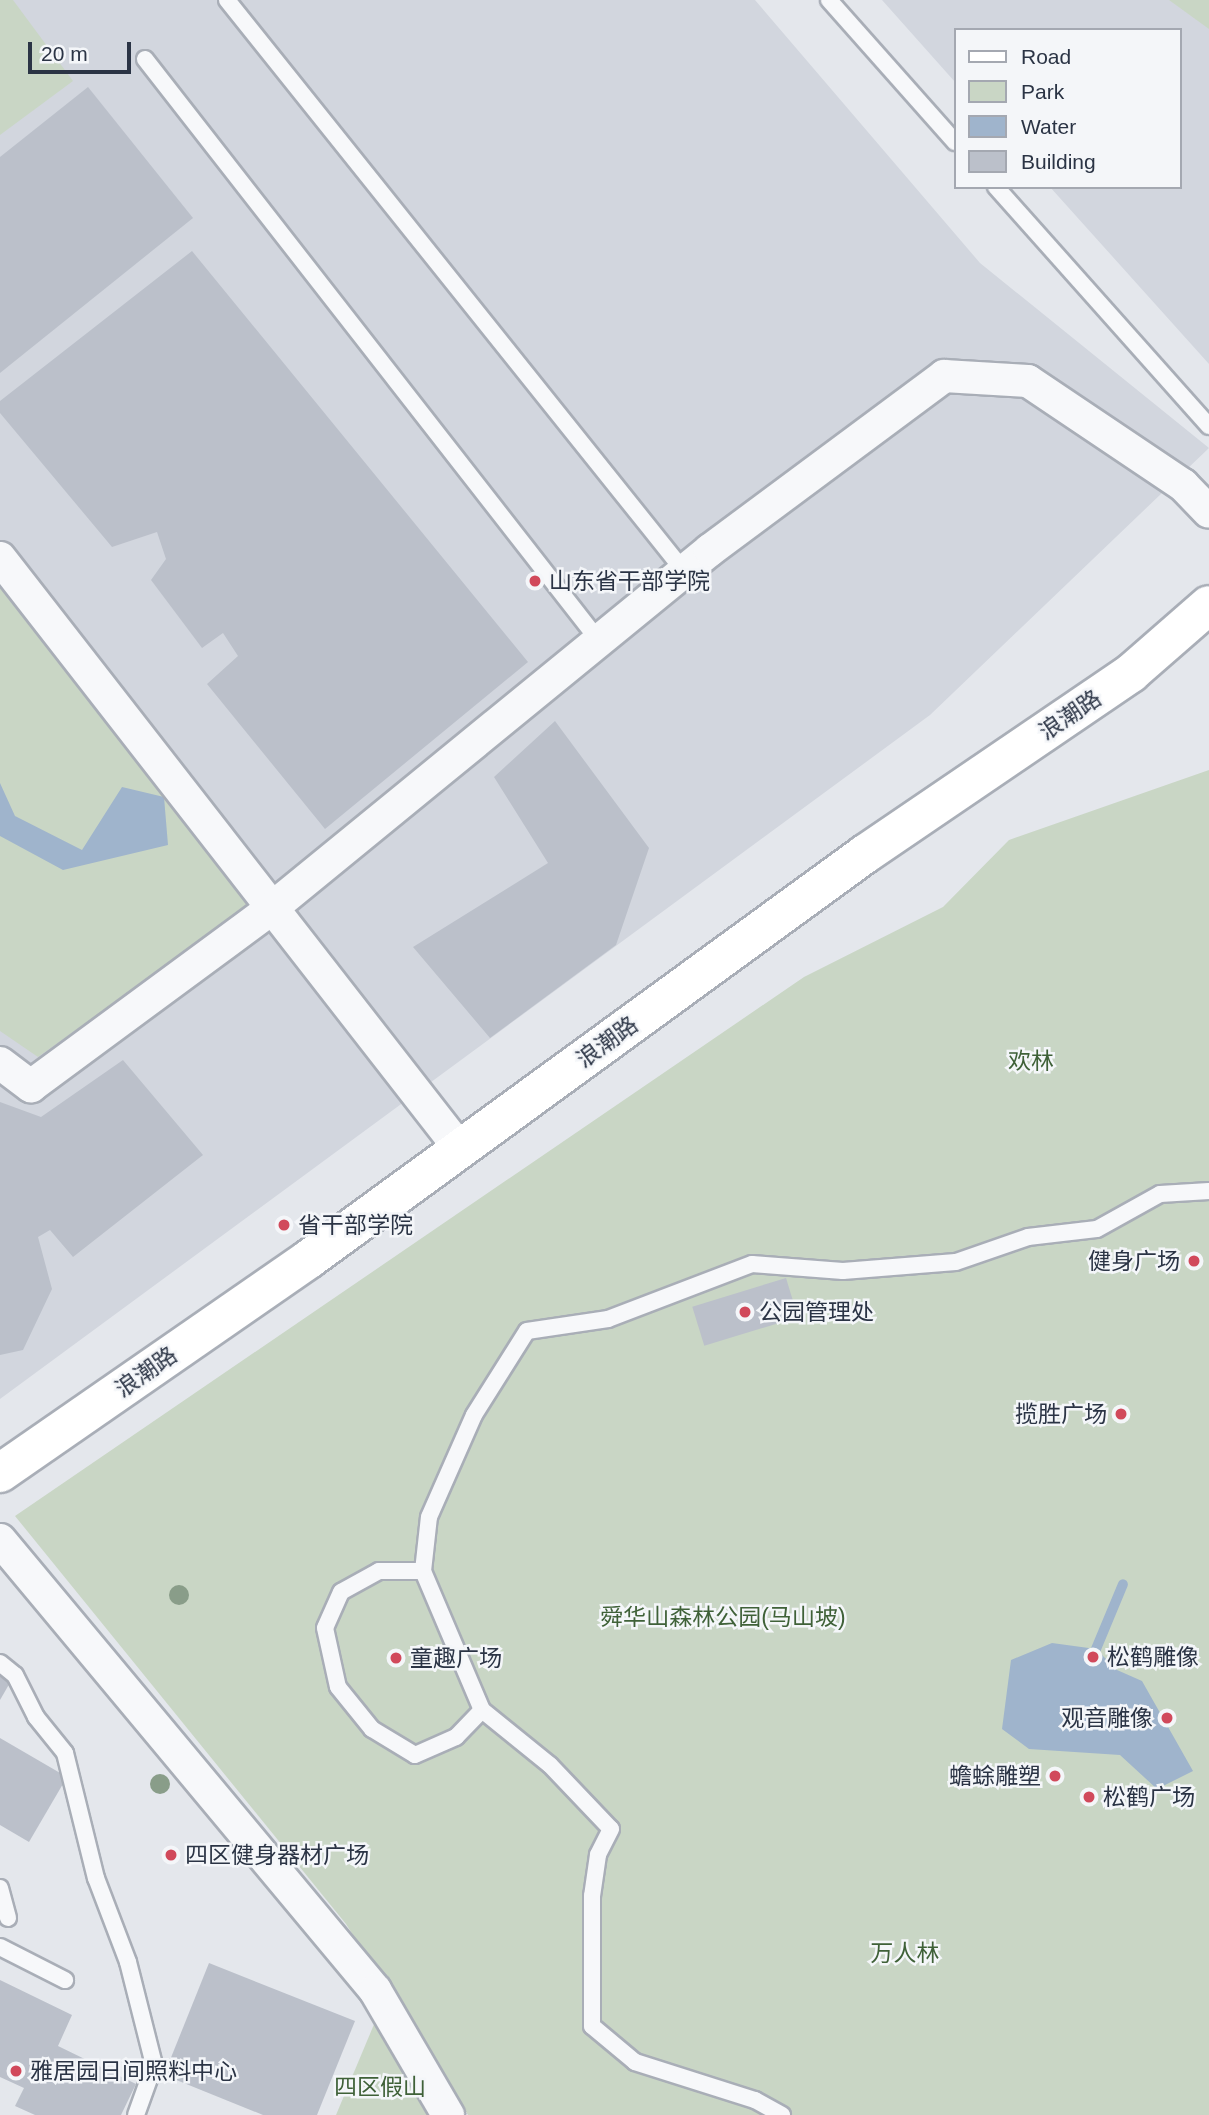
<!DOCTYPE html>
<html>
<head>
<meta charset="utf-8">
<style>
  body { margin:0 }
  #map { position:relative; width:1209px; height:2115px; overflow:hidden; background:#e4e7ec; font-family:Arial,"Noto Sans SC",sans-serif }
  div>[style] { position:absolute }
  .built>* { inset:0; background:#d2d6de }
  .green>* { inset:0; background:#c9d6c5 }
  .water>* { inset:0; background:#9fb4cc }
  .stream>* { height:10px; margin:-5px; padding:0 5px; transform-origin:5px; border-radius:5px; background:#9fb4cc }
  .building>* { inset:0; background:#bbc0ca; transform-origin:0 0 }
  .roads { filter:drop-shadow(2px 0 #a9aeb7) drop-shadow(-2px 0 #a9aeb7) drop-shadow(0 2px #a9aeb7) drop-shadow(0 -2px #a9aeb7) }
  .service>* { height:16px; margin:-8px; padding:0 8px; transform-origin:8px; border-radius:8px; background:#f7f8fa }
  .minor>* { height:32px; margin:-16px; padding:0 16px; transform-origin:16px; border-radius:16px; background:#f7f8fa }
  .secondary>* { height:38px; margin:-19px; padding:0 19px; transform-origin:19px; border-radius:19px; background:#fff }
  .trees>* { width:20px; height:20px; margin:-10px; border-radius:50%; background:#899d89 }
  .dots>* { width:19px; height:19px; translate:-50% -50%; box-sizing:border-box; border:4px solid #f4f6f9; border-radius:50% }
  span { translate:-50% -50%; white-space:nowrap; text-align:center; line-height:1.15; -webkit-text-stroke:5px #f4f6f9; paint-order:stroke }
  .poi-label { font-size:23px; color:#2b3445 }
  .left { translate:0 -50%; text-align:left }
  .right { translate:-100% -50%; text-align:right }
  .street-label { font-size:23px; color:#2b3445 }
  .park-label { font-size:23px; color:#3f6138 }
  .legend { position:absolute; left:954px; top:28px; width:228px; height:161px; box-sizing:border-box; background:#f4f6f9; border:2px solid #a4a8b1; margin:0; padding:9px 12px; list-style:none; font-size:21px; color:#2b3445 }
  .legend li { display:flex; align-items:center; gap:14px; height:35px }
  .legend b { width:35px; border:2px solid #a4a8b1 }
  .scale { position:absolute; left:28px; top:42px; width:103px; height:32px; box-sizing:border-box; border:4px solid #2b3445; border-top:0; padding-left:9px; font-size:21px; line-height:24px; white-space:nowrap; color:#2b3445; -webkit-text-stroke:5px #f4f6f9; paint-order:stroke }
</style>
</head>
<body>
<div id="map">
  <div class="built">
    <i style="clip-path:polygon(0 0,755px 0,980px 263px,1209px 448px,930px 715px,0 1399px)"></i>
    <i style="clip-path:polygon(882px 0,1209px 0,1209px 364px,1050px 187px,1179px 187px,1179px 30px,955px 30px,955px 82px)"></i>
  </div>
  <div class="green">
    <i style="clip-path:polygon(0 0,13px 0,73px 81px,0 135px)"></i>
    <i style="clip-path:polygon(1169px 0,1209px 0,1209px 29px)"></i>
    <i style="clip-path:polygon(0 585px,249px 907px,38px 1057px,0 1031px)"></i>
    <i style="clip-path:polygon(1209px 770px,1209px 2115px,468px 2115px,346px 1924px,15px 1516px,804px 977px,943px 907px,1009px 840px)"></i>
    <i style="clip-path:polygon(375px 2022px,398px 2063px,427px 2115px,336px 2115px)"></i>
  </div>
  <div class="water">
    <i style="clip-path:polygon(0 783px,15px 816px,82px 850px,122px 787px,164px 797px,168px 845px,63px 870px,0 836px)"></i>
    <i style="clip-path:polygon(1052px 1643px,1096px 1649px,1117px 1670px,1142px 1681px,1193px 1771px,1157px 1789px,1120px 1755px,1029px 1749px,1002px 1729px,1011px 1660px)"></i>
  </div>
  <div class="stream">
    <i style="left:1096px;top:1649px;width:70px;rotate:-67.4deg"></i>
  </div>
  <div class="building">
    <i style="clip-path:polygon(88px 87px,193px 218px,0 373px,0 157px)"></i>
    <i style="clip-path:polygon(192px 251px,528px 662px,325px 829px,207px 684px,238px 656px,223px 633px,202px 648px,151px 580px,166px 559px,157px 532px,112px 547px,0 413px,0 401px)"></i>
    <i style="clip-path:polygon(555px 721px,649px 848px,616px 945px,490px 1038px,413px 947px,548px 863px,494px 777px)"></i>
    <i style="clip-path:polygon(123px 1060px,203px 1155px,73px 1257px,50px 1230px,38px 1237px,52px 1289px,23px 1350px,0 1355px,0 1102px,41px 1117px)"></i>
    <i style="left:786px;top:1278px;width:41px;height:98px;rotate:73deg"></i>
    <i style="clip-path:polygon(0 1674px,11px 1681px,0 1700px)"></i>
    <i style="clip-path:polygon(0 1738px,67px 1777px,29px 1842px,0 1825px)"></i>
    <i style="clip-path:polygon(209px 1963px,355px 2021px,317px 2115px,263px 2115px,164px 2075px)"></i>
    <i style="clip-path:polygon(0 1980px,72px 2015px,58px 2046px,136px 2084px,121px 2115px,35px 2115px,15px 2106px,24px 2088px,0 2077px)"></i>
  </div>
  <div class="roads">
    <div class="service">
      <i style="left:227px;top:0;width:731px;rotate:51.33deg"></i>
      <i style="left:829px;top:0;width:190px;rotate:48.4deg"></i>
      <i style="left:145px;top:59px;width:738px;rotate:52.04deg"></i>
      <i style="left:996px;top:187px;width:320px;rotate:48.3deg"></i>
      <i style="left:423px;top:1571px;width:44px;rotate:180deg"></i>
      <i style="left:379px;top:1571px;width:43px;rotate:151.1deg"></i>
      <i style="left:341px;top:1592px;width:39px;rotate:114deg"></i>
      <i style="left:325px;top:1628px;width:60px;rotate:77.6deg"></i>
      <i style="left:338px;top:1687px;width:54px;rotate:51deg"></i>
      <i style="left:372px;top:1729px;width:50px;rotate:31.2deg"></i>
      <i style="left:415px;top:1755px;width:45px;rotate:-23.7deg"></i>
      <i style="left:456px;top:1737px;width:37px;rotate:-46deg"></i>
      <i style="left:482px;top:1710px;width:87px;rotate:39deg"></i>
      <i style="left:550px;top:1765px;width:88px;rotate:46.4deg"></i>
      <i style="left:611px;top:1829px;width:29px;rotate:117deg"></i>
      <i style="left:598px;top:1855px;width:41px;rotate:98.3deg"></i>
      <i style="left:592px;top:1896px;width:130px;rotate:90deg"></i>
      <i style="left:592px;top:2026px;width:56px;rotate:39.9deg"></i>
      <i style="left:635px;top:2062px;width:126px;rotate:17.6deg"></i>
      <i style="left:755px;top:2100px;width:31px;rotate:29deg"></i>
      <i style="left:0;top:1663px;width:19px;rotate:39deg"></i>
      <i style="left:15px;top:1675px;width:47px;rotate:63.4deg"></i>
      <i style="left:36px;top:1717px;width:46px;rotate:51.1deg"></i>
      <i style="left:65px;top:1753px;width:129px;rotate:76.1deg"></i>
      <i style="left:96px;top:1878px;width:90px;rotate:69.1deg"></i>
      <i style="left:128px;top:1962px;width:106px;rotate:75.8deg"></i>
      <i style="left:154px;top:2065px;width:53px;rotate:109.8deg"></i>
      <i style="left:482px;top:1710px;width:151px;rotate:-113deg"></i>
      <i style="left:423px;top:1571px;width:54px;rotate:-83.7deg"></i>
      <i style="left:429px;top:1517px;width:111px;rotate:-66.2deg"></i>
      <i style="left:474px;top:1415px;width:99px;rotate:-57.8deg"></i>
      <i style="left:527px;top:1331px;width:82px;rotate:-8.4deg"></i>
      <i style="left:608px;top:1319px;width:154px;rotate:-20.9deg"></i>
      <i style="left:752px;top:1264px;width:91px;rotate:4.4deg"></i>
      <i style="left:843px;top:1271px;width:113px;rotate:-4.6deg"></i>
      <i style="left:956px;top:1262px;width:76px;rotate:-19.1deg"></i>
      <i style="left:1028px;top:1237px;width:69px;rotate:-6.6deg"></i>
      <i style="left:1097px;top:1229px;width:72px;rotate:-29.1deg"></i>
      <i style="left:1160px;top:1194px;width:49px;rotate:-3.5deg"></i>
      <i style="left:0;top:1888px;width:31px;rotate:75deg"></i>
      <i style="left:0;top:1947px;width:73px;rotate:26.9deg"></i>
    </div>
    <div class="minor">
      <i style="left:0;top:558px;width:749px;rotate:52.1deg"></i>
      <i style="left:0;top:1063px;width:39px;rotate:37deg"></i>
      <i style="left:31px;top:1086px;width:300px;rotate:-36.4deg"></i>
      <i style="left:272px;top:908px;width:566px;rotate:-39.26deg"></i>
      <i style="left:710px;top:550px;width:292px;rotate:-36.6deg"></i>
      <i style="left:944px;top:376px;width:84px;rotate:3.4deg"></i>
      <i style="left:1028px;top:381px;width:187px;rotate:33.9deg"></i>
      <i style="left:1183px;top:485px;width:37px;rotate:46deg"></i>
      <i style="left:0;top:1540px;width:586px;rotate:50.19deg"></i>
      <i style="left:375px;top:1990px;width:145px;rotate:59.7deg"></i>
    </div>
    <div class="secondary">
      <i style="left:0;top:1473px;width:376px;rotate:-34.7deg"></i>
      <i style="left:309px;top:1259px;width:688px;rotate:-36.07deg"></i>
      <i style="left:865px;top:854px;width:322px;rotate:-34.2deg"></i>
      <i style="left:1131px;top:673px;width:103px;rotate:-41.1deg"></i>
    </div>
  </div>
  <div class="trees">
    <i style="left:179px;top:1595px"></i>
    <i style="left:160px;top:1784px"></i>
  </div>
  <div class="dots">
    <i style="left:535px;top:581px;background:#d1495b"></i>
    <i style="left:284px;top:1225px;background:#d1495b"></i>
    <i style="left:1194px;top:1261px;background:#d1495b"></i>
    <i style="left:745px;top:1312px;background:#d1495b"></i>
    <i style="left:1121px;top:1414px;background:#d1495b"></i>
    <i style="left:1093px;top:1657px;background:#d1495b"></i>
    <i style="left:396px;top:1658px;background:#d1495b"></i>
    <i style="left:1167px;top:1718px;background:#d1495b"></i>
    <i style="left:1055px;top:1776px;background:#d1495b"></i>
    <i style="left:1089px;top:1797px;background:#d1495b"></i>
    <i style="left:171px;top:1855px;background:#d1495b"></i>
    <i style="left:16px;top:2071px;background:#d1495b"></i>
  </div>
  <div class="poi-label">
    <span class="left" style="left:549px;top:581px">山东省干部学院</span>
    <span class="left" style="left:298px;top:1225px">省干部学院</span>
    <span class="right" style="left:1180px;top:1261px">健身广场</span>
    <span class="left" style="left:759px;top:1312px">公园管理处</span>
    <span class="right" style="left:1107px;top:1414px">揽胜广场</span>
    <span class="left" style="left:1107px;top:1657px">松鹤雕像</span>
    <span class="left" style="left:410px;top:1658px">童趣广场</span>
    <span class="right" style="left:1153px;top:1718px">观音雕像</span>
    <span class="right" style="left:1041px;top:1776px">蟾蜍雕塑</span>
    <span class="left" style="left:1103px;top:1797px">松鹤广场</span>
    <span class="left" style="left:185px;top:1855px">四区健身器材广场</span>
    <span class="left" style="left:30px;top:2071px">雅居园日间照料中心</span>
  </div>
  <div class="street-label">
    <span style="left:1070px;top:715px;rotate:-34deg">浪潮路</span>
    <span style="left:607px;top:1042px;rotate:-36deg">浪潮路</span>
    <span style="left:146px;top:1372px;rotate:-35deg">浪潮路</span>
  </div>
  <div class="park-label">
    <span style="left:1031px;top:1061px">欢林</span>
    <span style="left:723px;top:1617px">舜华山森林公园(马山坡)</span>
    <span style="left:905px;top:1953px">万人林</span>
    <span style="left:380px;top:2087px">四区假山</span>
  </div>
  <ul class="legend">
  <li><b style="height:9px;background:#fff"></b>Road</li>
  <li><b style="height:19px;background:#c9d6c5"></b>Park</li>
  <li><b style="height:19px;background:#9fb4cc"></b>Water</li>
  <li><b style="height:19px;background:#bbc0ca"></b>Building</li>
  </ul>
  <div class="scale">20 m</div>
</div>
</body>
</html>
